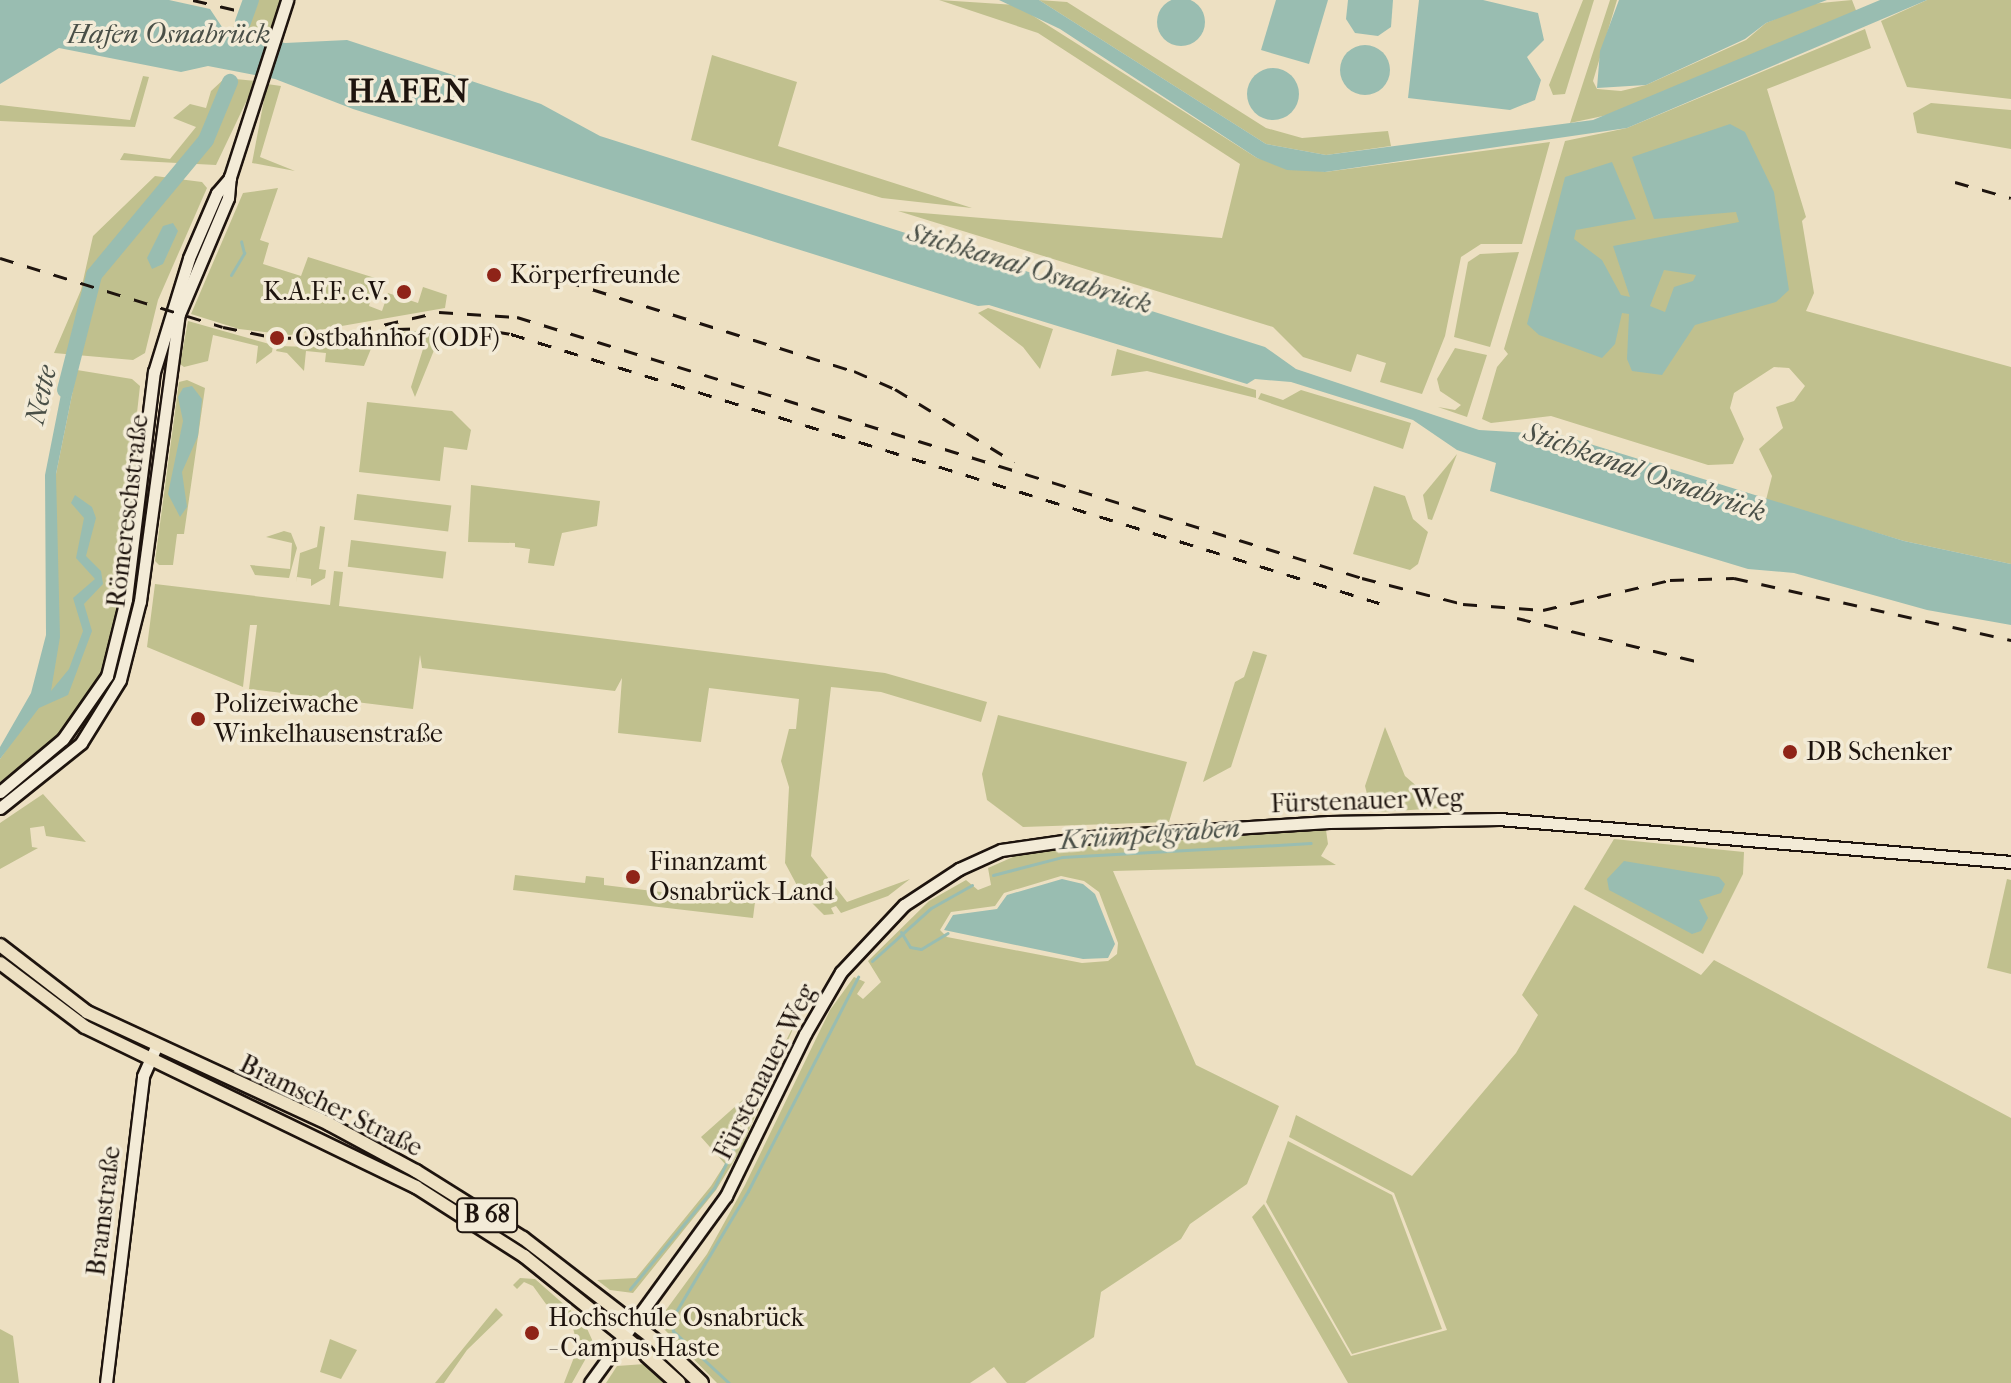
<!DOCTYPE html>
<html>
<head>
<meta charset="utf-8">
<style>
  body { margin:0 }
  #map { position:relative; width:2011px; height:1383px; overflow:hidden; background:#ede0c2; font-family:"IM FELL French Canon",serif }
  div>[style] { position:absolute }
  .green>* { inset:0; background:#c0c08e; transform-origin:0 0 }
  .water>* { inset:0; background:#99bdb1 }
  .round { border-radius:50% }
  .stream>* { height:3px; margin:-1.5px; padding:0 1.5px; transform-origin:1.5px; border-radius:1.5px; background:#99bdb1 }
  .river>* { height:16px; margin:-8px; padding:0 8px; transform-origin:8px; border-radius:8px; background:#99bdb1 }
  .roads { filter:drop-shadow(2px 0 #1e140e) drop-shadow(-2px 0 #1e140e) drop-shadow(0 2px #1e140e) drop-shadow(0 -2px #1e140e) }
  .secondary>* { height:11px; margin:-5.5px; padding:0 5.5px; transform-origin:5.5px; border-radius:5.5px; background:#f3ebd7 }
  .primary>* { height:12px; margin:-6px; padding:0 6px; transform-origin:6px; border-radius:6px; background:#ede0c2 }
  .highway>* { height:14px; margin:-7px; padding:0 7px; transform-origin:7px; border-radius:7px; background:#ede0c2 }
  .rail>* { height:3px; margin-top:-1.5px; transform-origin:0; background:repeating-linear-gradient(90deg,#1e140e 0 14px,transparent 0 28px) }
  .dots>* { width:22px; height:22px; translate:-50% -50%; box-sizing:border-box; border:4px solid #f3ebd7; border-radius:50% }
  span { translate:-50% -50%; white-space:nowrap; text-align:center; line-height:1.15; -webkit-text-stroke:7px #f3ebd7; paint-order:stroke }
  .shield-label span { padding:2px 6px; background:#f3ebd7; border:2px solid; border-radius:6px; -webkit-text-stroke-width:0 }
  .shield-label { font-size:24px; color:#1e140e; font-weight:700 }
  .poi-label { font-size:26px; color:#1e140e }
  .left { translate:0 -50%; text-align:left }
  .right { translate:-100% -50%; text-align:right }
  .street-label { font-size:26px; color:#1e140e }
  .water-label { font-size:28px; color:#494f47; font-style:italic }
  .district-label { font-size:34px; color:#1e140e; font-weight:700; letter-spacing:2px }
</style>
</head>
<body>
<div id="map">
  <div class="green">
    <i style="clip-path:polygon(244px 0,280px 0,267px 39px,232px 31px)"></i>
    <i style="clip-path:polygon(939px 0,1016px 5px,1257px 158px,1325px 172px,1550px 142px,1522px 244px,1481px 244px,1461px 257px,1445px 336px,1422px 394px,1380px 382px,1386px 363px,1357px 354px,1351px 372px,1303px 357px,1273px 327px,898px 211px,1222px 238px,1240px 164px,1038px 33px)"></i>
    <i style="clip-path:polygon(1039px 0,1067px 2px,1266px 128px,1302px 138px,1388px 131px,1391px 146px,1326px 155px,1266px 144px)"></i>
    <i style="clip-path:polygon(1583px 0,1594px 0,1565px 94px,1553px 95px,1549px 85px)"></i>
    <i style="clip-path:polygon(1610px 0,1617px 0,1593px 81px,1597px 89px,1621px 91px,1646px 85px,1746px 40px,1766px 23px,1810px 4px,1852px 0,1857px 13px,1617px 113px,1570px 123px)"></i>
    <i style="clip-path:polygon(1927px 0,2011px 0,2011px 99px,1907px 87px,1881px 21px)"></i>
    <i style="clip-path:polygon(1865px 29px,1871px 48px,1767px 89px,1806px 217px,1802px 221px,1814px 293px,1806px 311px,2011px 367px,2011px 564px,1904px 541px,1766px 500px,1772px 476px,1759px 449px,1783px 428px,1776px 407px,1794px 401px,1805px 386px,1789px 368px,1774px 367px,1734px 393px,1730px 408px,1744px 439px,1733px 464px,1708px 465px,1551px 416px,1491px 423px,1482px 419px,1497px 367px,1508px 354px,1504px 349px,1565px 141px,1627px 128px)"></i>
    <i style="clip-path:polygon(712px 55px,797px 82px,778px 146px,972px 208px,882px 198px,691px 140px)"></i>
    <i style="clip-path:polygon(143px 76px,149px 77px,135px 127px,0 121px,0 105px,130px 120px)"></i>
    <i style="clip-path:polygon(225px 78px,256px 81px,216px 165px,120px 160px,124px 153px,170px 159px,196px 127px,173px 118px,190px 104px,206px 108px,211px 91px)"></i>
    <i style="clip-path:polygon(267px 84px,281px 86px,260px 157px,295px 171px,252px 163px)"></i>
    <i style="clip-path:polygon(1931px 103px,2011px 110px,2011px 149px,1917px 133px,1913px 113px)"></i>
    <i style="clip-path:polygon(155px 176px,202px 182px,207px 188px,158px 300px,145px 353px,133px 360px,54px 353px,81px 290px,93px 236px)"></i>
    <i style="clip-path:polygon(278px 188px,260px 240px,269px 243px,263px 264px,301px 276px,308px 257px,375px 278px,369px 306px,382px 311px,388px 293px,418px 303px,423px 287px,447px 295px,445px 308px,290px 335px,239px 329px,191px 314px,243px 193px)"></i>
    <i style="clip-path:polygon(1519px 252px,1490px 347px,1454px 337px,1468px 262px,1480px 254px)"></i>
    <i style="clip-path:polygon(988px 308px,1053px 329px,1040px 369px,1023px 347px,978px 313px)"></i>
    <i style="clip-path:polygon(188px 321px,273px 345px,272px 352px,256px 364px,258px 346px,213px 335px,208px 361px,184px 367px,180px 364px)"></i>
    <i style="clip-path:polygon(416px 331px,441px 333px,415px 397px,411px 387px,423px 349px,377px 334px,364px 366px,325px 362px,326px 353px,306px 351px,304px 371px,287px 353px,276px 351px,278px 346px,311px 347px,377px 334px)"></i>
    <i style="clip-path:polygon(1455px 348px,1487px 355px,1467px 417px,1438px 407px,1455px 410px,1461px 405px,1440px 391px,1437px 379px)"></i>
    <i style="clip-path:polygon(1117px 349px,1256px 390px,1256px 398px,1147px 371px,1111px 376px)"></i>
    <i style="clip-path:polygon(77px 370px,132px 379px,140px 386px,134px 440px,138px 451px,113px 634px,100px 674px,63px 731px,0 782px,0 759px,49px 689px,56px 474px)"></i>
    <i style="clip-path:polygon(187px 380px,205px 388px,184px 534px,177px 534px,173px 565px,159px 565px,155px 561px,179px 382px)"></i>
    <i style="clip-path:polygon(1301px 390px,1411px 423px,1403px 449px,1258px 399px,1261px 393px,1283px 400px)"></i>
    <i style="clip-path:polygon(367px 402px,452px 411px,471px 430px,467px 450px,444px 447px,440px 481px,359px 472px)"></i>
    <i style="clip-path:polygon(1457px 454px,1432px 520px,1428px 519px,1423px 495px)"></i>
    <i style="clip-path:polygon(471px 485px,600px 501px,597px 526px,562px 533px,554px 566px,528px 563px,530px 549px,515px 547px,515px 543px,468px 542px)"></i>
    <i style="clip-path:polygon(1374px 486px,1405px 496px,1413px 519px,1428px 532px,1418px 564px,1410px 570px,1353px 554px)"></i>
    <i style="left:357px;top:494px;width:95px;height:26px;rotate:7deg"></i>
    <i style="clip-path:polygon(320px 526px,325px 527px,319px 569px,326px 570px,325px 578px,311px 586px,311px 579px,297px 577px,296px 583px,300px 553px,317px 547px)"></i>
    <i style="clip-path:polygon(284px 531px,291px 533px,297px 548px,289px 578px,255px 575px,250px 565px,290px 569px,292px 543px,266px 537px)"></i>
    <i style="left:351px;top:540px;width:96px;height:27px;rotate:7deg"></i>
    <i style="clip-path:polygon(334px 571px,343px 572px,339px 606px,885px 673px,987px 702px,981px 722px,881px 692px,831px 687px,811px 856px,847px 902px,910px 879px,888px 896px,841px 913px,836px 906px,831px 908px,834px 914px,824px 915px,800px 891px,785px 863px,789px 787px,781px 761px,789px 729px,796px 729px,799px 699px,709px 688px,701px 742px,618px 733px,622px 678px,615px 691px,422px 668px,420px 655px,413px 709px,249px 689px,257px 625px,250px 625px,243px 687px,147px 647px,155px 584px,330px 605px)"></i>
    <i style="clip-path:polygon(1253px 651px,1267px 655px,1231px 767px,1203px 782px,1235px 682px,1244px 677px)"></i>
    <i style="clip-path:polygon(998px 715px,1187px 762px,1169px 822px,1023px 827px,987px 800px,982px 774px)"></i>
    <i style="clip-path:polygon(1385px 727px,1405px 776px,1442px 808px,1379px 812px,1370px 806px,1365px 786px)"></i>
    <i style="clip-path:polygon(43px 794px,86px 842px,46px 836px,44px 826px,30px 828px,32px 847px,38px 848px,0 869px,0 823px)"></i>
    <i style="clip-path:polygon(evenodd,1326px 830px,1328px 844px,1321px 856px,1336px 865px,1113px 871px,1196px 1065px,1279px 1106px,1247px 1184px,1190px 1224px,1181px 1239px,1101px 1292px,1094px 1337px,1025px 1383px,1007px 1383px,994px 1367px,970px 1383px,717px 1383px,663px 1328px,666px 1310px,707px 1254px,745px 1185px,830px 1010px,854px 977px,865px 982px,857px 994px,863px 999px,881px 982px,868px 961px,929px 901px,966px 880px,978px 890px,991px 885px,988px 868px,1029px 850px,1091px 842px,1326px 830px,1061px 876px,1084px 881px,1099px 892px,1118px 943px,1117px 954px,1108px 961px,1082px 963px,947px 937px,940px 930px,951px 912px,995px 906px,1004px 893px,1061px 876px)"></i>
    <i style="clip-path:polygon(1614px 839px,1744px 852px,1743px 874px,1703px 954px,1584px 889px)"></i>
    <i style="clip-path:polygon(515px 875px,585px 883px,586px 876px,604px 878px,604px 885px,669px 893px,670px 885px,689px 888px,689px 895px,755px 902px,753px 918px,513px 890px)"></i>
    <i style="clip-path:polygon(2007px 879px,2011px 880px,2011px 974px,1987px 968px)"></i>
    <i style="clip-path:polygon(1574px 905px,1701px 975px,1714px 960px,2011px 1118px,2011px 1383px,1348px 1383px,1252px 1217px,1264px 1204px,1351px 1356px,1447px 1330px,1394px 1193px,1289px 1137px,1296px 1115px,1412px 1176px,1516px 1053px,1538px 1015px,1522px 995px)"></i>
    <i style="clip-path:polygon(799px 1015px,740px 1151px,716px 1190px,633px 1293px,610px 1290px,597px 1280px,636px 1278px,711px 1186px,725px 1164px,701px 1137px,767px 1078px)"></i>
    <i style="clip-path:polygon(1288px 1141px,1392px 1195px,1442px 1329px,1352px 1354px,1266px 1202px)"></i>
    <i style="clip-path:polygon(520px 1278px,535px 1279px,584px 1322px,594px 1344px,572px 1383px,564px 1383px,578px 1347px,570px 1317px,546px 1304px,533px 1286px,524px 1282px,517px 1289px,513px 1285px)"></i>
    <i style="clip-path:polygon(496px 1308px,503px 1315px,467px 1350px,444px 1383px,435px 1383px)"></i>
    <i style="clip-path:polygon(0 1329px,13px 1336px,19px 1383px,0 1383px)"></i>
    <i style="clip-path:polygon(330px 1339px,357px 1350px,341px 1379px,320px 1372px)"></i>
    <i style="clip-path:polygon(645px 1364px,664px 1383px,606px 1383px,617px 1366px)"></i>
  </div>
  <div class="water">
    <i class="round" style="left:1157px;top:-2px;width:48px;height:48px"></i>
    <i style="clip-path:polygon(0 0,169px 0,210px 9px,224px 30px,285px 43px,347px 40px,541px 104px,600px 136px,1265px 347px,1296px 369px,1479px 430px,1561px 435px,1904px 541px,2011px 564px,2011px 625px,1927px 610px,1794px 573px,1748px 569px,1490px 491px,1496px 463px,1457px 450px,1413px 420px,1291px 382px,1255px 379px,1247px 384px,989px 305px,978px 306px,353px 109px,275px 79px,208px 66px,181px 72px,59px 48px,0 84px)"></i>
    <i style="clip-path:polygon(999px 0,1039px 0,1266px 144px,1326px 155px,1593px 120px,1880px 0,1927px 0,1627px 128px,1325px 172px,1287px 170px,1257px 158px,1060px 29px)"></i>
    <i style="clip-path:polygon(1276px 0,1328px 0,1309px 64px,1261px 50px)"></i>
    <i style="clip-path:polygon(1348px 0,1393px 0,1391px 27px,1378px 36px,1355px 33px,1346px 19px)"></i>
    <i style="clip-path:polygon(1419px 0,1483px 0,1538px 13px,1544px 40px,1527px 57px,1541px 80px,1535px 100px,1510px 110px,1408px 98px)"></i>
    <i style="clip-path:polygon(1619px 0,1827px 0,1766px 23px,1745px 39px,1646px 85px,1597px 88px,1600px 51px)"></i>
    <i class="round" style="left:1340px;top:45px;width:50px;height:50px"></i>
    <i class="round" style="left:1247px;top:68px;width:52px;height:52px"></i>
    <i style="clip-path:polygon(evenodd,1730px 124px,1745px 132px,1774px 192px,1789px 290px,1776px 302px,1695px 325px,1662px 375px,1632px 371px,1627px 359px,1629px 314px,1622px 313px,1615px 344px,1602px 358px,1539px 335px,1527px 324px,1565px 177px,1612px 162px,1636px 219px,1576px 230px,1574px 239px,1602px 260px,1621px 295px,1630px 297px,1613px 246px,1739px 222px,1736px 212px,1654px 219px,1632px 157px,1730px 124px,1664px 270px,1696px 275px,1693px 281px,1674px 287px,1665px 312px,1650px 306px,1664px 270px)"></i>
    <i style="clip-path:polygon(173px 223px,178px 231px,163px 264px,152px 269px,147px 258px,163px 226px)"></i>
    <i style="clip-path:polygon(66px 369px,77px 370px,56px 474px,60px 637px,51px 691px,69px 669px,83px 631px,73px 598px,95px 579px,76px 558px,84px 518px,71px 503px,75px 495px,92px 507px,96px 518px,86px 556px,101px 571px,103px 584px,84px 604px,92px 631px,68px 695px,39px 708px,0 759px,0 747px,31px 693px,46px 635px,45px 475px)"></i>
    <i style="clip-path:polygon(192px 386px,202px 399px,198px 436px,182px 472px,187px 507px,180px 517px,168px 494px,183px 421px,178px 397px,183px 388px)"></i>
    <i style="clip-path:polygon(1624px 861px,1719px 877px,1725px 884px,1721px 893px,1699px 900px,1708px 918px,1701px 931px,1692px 934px,1609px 890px,1607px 879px)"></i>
    <i style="clip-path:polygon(1062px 879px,1083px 884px,1095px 894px,1115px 944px,1108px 958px,1083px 959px,944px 930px,953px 915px,997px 909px,1007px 895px)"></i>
  </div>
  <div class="stream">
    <i style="left:231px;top:275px;width:26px;rotate:-59deg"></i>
    <i style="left:244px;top:253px;width:12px;rotate:-104deg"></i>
    <i style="left:993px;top:875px;width:71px;rotate:-14.6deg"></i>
    <i style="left:1062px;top:857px;width:249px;rotate:-3.2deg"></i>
    <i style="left:901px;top:932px;width:17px;rotate:59deg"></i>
    <i style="left:910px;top:947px;width:11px;rotate:10deg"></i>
    <i style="left:921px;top:949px;width:31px;rotate:-31deg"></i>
    <i style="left:872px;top:961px;width:79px;rotate:-41.9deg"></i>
    <i style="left:931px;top:908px;width:47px;rotate:-29.3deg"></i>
    <i style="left:630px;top:1289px;width:131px;rotate:-50.3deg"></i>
    <i style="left:714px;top:1188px;width:149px;rotate:-63.8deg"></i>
    <i style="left:729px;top:1383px;width:76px;rotate:-137.1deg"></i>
    <i style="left:673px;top:1331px;width:11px;rotate:-100deg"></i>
    <i style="left:671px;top:1320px;width:150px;rotate:-59.2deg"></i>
    <i style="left:748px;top:1191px;width:241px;rotate:-62.8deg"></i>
  </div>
  <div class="river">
    <i style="left:243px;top:22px;width:23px;rotate:-70deg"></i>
    <i style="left:65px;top:390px;width:119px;rotate:-75.8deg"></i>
    <i style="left:94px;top:275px;width:175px;rotate:-50.3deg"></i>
    <i style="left:206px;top:140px;width:63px;rotate:-67.5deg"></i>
  </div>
  <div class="roads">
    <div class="secondary">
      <i style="left:0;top:792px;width:82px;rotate:-40.1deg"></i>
      <i style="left:63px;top:739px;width:77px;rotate:-55.1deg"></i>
      <i style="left:107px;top:676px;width:79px;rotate:-76.1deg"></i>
      <i style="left:126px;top:599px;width:229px;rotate:-83deg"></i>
      <i style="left:154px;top:372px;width:119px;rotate:-72.9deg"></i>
      <i style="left:189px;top:258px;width:71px;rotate:-66.7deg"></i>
      <i style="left:217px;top:193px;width:20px;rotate:-49deg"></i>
      <i style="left:0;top:808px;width:104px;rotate:-38.7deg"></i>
      <i style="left:81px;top:743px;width:74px;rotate:-58.2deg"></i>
      <i style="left:120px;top:680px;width:81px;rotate:-75.8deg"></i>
      <i style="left:140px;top:601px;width:290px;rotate:-82.3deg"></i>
      <i style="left:179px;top:314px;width:126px;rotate:-67.1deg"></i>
      <i style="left:228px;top:198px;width:21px;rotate:-85deg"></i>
      <i style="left:230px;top:177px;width:186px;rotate:-72.1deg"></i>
      <i style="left:106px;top:1383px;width:309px;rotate:-83.1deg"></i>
      <i style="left:143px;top:1076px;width:32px;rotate:-66deg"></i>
      <i style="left:590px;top:1383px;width:231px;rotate:-54deg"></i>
      <i style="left:726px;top:1196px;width:180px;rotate:-64deg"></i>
      <i style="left:805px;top:1034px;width:72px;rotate:-59.9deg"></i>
      <i style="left:841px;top:972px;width:92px;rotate:-46.8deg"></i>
      <i style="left:904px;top:905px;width:66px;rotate:-33.2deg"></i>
      <i style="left:959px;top:869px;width:46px;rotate:-24.3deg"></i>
      <i style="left:1001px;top:850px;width:91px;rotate:-8.2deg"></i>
      <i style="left:1091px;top:837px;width:238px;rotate:-3.6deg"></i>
      <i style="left:1329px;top:822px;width:170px;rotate:-1deg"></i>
      <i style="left:1499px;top:819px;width:514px;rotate:4.8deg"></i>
    </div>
    <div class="primary">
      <i style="left:0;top:945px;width:110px;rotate:37.6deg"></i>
      <i style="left:87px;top:1012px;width:267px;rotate:24.8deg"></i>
      <i style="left:329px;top:1124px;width:99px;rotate:28.4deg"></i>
      <i style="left:416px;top:1171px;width:126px;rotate:32.1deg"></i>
      <i style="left:523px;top:1238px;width:172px;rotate:37.7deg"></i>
      <i style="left:0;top:963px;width:106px;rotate:37deg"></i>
      <i style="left:85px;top:1027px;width:368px;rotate:25.8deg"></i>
      <i style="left:416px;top:1187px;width:128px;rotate:32.6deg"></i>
      <i style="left:524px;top:1256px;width:158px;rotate:38.8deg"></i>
    </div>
    <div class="highway">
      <i style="left:659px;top:1343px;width:58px;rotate:43.6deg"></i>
      <i style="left:647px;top:1355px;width:42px;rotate:42.1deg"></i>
    </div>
  </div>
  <div class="rail">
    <i style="left:193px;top:0;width:44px;rotate:13.1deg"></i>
    <i style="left:1955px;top:182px;width:58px;rotate:15.9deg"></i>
    <i style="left:0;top:258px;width:233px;rotate:17.2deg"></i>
    <i style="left:223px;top:327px;width:55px;rotate:11.5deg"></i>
    <i style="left:277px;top:338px;width:53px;rotate:-1.1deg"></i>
    <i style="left:330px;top:337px;width:112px;rotate:-12.9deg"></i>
    <i style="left:439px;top:312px;width:78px;rotate:3.7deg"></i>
    <i style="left:517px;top:317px;width:884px;rotate:17.16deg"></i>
    <i style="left:1362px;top:578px;width:104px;rotate:14.4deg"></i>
    <i style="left:1463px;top:604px;width:80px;rotate:4.3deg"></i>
    <i style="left:1543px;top:610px;width:130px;rotate:-13.3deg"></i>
    <i style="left:1670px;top:580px;width:64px;rotate:-1.8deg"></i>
    <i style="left:1734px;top:578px;width:284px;rotate:12.6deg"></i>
    <i style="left:566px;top:281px;width:302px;rotate:17.4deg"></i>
    <i style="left:854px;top:371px;width:45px;rotate:23.7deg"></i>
    <i style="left:895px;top:389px;width:140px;rotate:31.5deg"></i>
    <i style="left:396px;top:329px;width:72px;rotate:-1.6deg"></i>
    <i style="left:468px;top:327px;width:44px;rotate:9.2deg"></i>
    <i style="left:511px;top:334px;width:909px;rotate:17.22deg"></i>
    <i style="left:1517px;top:618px;width:184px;rotate:13.5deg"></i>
  </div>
  <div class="dots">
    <i style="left:494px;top:275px;background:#8f2418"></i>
    <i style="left:404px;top:292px;background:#8f2418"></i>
    <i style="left:277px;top:338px;background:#8f2418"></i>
    <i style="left:198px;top:719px;background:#8f2418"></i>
    <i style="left:1790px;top:752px;background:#8f2418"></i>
    <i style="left:633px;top:877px;background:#8f2418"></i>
    <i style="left:532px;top:1333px;background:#8f2418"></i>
  </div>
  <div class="shield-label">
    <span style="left:487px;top:1215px">B 68</span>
  </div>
  <div class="poi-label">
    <span class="left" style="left:510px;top:275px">Körperfreunde</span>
    <span class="right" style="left:388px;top:292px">K.A.F.F. e.V.</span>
    <span class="left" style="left:295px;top:338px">Ostbahnhof (ODF)</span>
    <span class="left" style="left:214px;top:719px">Polizeiwache<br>Winkelhausenstraße</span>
    <span class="left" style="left:1806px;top:752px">DB Schenker</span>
    <span class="left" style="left:649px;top:877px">Finanzamt<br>Osnabrück-Land</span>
    <span class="left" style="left:548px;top:1333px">Hochschule Osnabrück<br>- Campus Haste</span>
  </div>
  <div class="street-label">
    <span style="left:128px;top:511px;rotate:-83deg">Römereschstraße</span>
    <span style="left:1367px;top:801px;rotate:-2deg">Fürstenauer Weg</span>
    <span style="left:765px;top:1072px;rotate:-63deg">Fürstenauer Weg</span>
    <span style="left:331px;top:1106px;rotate:26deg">Bramscher Straße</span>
    <span style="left:104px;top:1211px;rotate:-83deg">Bramstraße</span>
  </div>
  <div class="water-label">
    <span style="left:169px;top:34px">Hafen Osnabrück</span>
    <span style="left:1030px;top:268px;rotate:17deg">Stichkanal Osnabrück</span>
    <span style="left:41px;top:395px;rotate:-77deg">Nette</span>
    <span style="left:1645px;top:472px;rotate:19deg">Stichkanal Osnabrück</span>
    <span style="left:1150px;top:834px;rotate:-4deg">Krümpelgraben</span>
  </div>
  <div class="district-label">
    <span style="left:409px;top:92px">HAFEN</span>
  </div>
</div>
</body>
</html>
